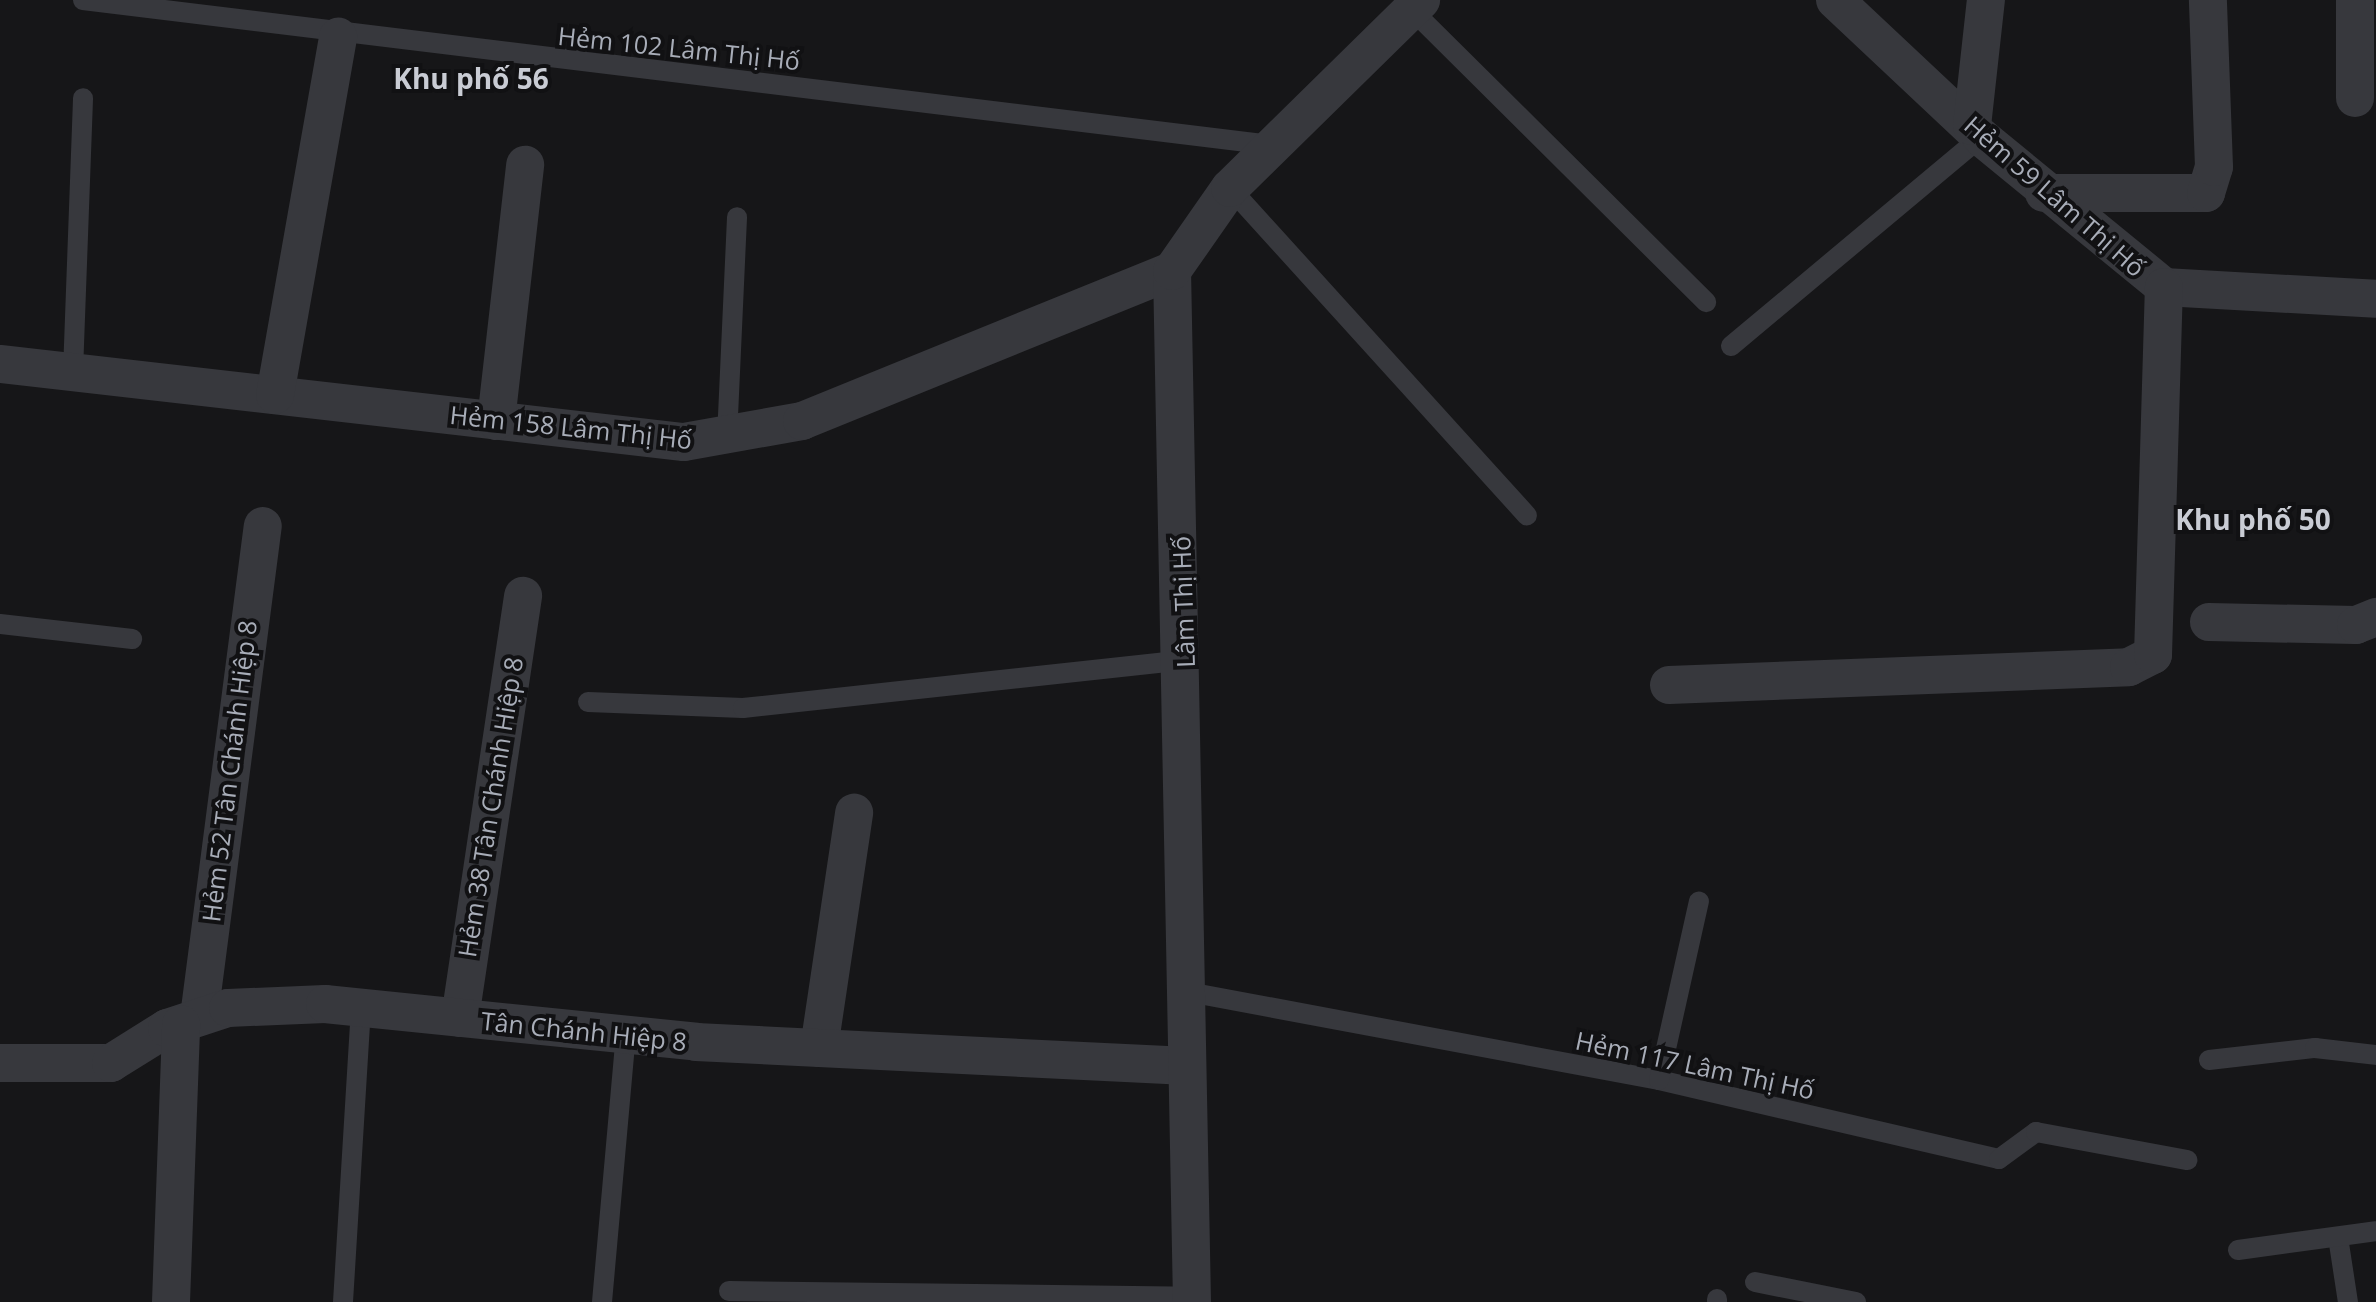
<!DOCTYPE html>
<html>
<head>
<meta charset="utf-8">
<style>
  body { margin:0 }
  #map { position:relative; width:2376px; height:1302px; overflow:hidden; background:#161618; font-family:"Open Sans",sans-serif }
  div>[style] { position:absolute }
  .lane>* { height:20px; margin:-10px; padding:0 10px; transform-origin:10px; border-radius:10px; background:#37383d }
  .street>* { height:38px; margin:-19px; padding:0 19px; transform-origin:19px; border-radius:19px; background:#37383d }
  span { translate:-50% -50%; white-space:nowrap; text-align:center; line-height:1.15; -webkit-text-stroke:8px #111113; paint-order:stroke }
  .street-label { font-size:25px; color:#a8adb8 }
  .neighbourhood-label { font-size:28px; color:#c9ccd4; font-weight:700 }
</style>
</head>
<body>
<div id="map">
  <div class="lane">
    <i style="left:83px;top:0;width:1197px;rotate:6.96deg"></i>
    <i style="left:1411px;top:9px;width:416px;rotate:44.8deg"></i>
    <i style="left:1230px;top:188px;width:442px;rotate:47.8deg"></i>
    <i style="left:1731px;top:346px;width:326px;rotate:-39.9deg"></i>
    <i style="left:73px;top:372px;width:274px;rotate:-87.9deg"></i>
    <i style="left:727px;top:438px;width:221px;rotate:-87.4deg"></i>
    <i style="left:0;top:624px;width:133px;rotate:6.5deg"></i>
    <i style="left:588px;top:702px;width:155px;rotate:2.2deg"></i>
    <i style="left:743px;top:708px;width:445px;rotate:-6.2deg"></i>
    <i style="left:1183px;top:991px;width:484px;rotate:10.6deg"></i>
    <i style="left:1659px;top:1080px;width:349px;rotate:13.1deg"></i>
    <i style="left:1999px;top:1159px;width:46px;rotate:-36.1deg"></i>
    <i style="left:2036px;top:1132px;width:154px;rotate:10.5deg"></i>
    <i style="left:2209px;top:1060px;width:107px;rotate:-6.5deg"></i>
    <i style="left:2315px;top:1048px;width:61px;rotate:6.5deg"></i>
    <i style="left:1659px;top:1080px;width:183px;rotate:-77.4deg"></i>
    <i style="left:2338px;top:1237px;width:66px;rotate:81.3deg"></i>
    <i style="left:2238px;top:1250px;width:139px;rotate:-7.8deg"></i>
    <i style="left:1755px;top:1282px;width:103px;rotate:11.2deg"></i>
    <i style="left:729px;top:1291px;width:463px;rotate:0.7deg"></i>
    <i style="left:343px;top:1302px;width:295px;rotate:-86.5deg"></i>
    <i style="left:602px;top:1302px;width:268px;rotate:-84.9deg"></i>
    <i style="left:1717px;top:1302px;width:3px;rotate:-90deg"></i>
  </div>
  <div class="street">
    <i style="left:1835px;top:0;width:200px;rotate:43.2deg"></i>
    <i style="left:1981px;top:137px;width:237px;rotate:39.3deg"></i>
    <i style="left:2164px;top:287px;width:212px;rotate:3.2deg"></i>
    <i style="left:2355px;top:0;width:98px;rotate:90deg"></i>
    <i style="left:1972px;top:126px;width:127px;rotate:-83.7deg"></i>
    <i style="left:2044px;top:193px;width:162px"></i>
    <i style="left:2206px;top:193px;width:27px;rotate:-73deg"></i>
    <i style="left:2214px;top:167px;width:167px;rotate:-92.1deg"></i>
    <i style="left:0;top:364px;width:688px;rotate:6.51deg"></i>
    <i style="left:684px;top:442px;width:120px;rotate:-10.1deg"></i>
    <i style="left:802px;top:421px;width:399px;rotate:-22.1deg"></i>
    <i style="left:275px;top:395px;width:364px;rotate:-80deg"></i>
    <i style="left:496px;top:421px;width:258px;rotate:-83.5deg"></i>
    <i style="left:2209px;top:622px;width:147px;rotate:1.2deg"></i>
    <i style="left:2356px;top:625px;width:22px;rotate:-22deg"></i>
    <i style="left:1669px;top:685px;width:460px;rotate:-2.2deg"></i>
    <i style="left:2129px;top:667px;width:27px;rotate:-27deg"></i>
    <i style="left:2153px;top:655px;width:368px;rotate:-88.3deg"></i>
    <i style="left:199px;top:1017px;width:495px;rotate:-82.6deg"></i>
    <i style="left:460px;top:1018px;width:427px;rotate:-81.5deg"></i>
    <i style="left:819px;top:1048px;width:238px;rotate:-81.5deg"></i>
    <i style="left:0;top:1063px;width:111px"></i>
    <i style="left:111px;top:1063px;width:66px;rotate:-32deg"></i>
    <i style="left:167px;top:1028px;width:64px;rotate:-18.2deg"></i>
    <i style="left:228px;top:1008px;width:97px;rotate:-2.4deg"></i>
    <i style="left:325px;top:1004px;width:373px;rotate:5.8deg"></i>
    <i style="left:696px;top:1042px;width:487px;rotate:2.8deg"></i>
    <i style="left:171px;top:1302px;width:278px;rotate:-87.9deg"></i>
    <i style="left:1192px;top:1302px;width:1031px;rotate:-91.11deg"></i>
    <i style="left:1172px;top:271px;width:101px;rotate:-55.1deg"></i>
    <i style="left:1230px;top:188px;width:268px;rotate:-44.5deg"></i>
  </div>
  <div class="street-label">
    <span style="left:679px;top:48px;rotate:6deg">Hẻm 102 Lâm Thị Hố</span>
    <span style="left:2055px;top:196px;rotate:41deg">Hẻm 59 Lâm Thị Hố</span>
    <span style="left:571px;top:427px;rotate:6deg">Hẻm 158 Lâm Thị Hố</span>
    <span style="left:1183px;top:602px;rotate:-92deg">Lâm Thị Hố</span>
    <span style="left:229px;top:771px;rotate:-83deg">Hẻm 52 Tân Chánh Hiệp 8</span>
    <span style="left:490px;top:807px;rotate:-81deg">Hẻm 38 Tân Chánh Hiệp 8</span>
    <span style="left:584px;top:1031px;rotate:6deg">Tân Chánh Hiệp 8</span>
    <span style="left:1695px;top:1065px;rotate:12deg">Hẻm 117 Lâm Thị Hố</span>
  </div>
  <div class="neighbourhood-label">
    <span style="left:471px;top:78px">Khu phố 56</span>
    <span style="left:2253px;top:519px">Khu phố 50</span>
  </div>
</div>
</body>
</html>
